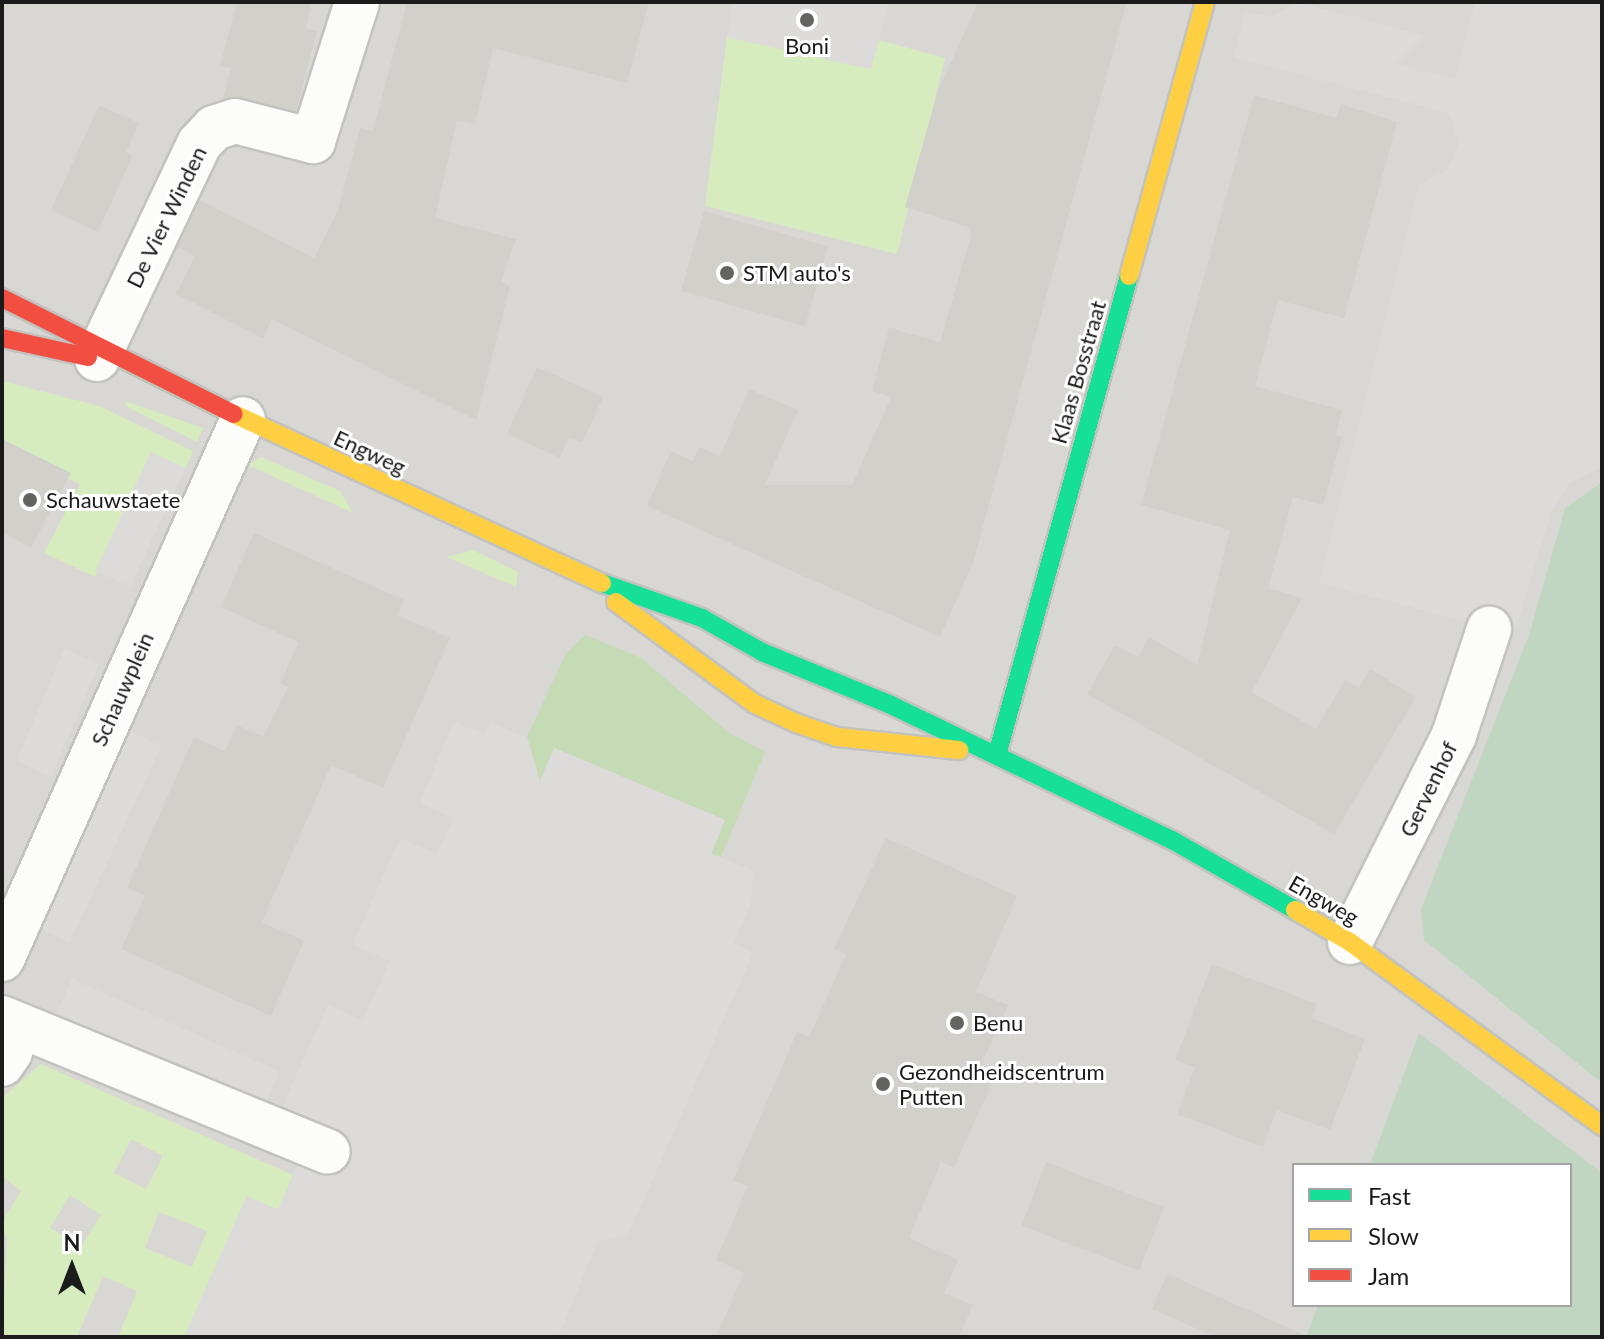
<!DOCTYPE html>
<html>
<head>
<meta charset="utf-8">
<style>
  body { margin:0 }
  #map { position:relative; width:1604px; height:1339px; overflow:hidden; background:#eae8e2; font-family:Lato,sans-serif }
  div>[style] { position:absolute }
  .residential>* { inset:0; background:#d9d7d4 }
  .grass>* { inset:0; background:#d6ebbe }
  .forest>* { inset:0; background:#c4dbb5 }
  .cemetery>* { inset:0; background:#c1d6c0 }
  .parking>* { inset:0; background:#dcdbd9; transform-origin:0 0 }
  .building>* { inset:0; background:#d2d0cb; transform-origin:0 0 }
  .roads { filter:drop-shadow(2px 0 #c2c2bf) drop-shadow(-2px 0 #c2c2bf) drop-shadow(0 2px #c2c2bf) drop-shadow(0 -2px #c2c2bf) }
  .street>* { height:44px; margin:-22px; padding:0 22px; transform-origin:22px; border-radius:22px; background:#fcfcfb }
  .fast>* { height:18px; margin:-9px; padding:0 9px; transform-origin:9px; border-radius:9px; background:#16e098 }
  .slow>* { height:18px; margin:-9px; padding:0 9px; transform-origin:9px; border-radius:9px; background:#ffcf43 }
  .jam>* { height:18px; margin:-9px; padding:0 9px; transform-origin:9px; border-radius:9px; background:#f24e42 }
  .dots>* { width:22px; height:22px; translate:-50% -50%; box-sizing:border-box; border:4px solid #fff; border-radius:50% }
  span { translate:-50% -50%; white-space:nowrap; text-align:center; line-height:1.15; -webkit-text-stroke:6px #fff; paint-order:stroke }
  .poi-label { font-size:22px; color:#1b1b1b }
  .left { translate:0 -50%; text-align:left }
  .street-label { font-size:22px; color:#1b1b1b }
  .frame { position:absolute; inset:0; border:4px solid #1b1b1b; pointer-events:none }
  .legend { position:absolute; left:1292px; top:1163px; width:280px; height:144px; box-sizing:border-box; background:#fff; border:2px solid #a4a4a4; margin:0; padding:10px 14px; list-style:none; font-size:24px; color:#1b1b1b }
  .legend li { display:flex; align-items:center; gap:16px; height:40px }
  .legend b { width:40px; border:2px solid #a4a4a4 }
  .north { position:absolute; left:32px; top:1227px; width:80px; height:80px; -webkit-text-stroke:6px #fff; paint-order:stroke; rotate:0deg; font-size:22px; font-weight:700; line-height:32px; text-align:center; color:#1b1b1b }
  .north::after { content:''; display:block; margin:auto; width:28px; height:36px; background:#1b1b1b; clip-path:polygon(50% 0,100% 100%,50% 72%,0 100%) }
</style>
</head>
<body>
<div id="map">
  <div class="residential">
    <i style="clip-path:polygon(evenodd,2px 2px,1602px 2px,1602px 1337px,2px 1337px,2px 2px,1294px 1165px,1570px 1165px,1570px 1305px,1294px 1305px,1294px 1165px)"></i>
  </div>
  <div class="grass">
    <i style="clip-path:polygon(727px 37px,870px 69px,879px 40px,945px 58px,897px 254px,705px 206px)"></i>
    <i style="clip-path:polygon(2px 381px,99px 406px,193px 451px,186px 468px,151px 453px,95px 577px,44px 553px,80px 484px,2px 447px)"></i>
    <i style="clip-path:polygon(125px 401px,203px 428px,197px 442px,127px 407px)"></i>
    <i style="clip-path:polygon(261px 457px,340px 491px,353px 513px,248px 465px)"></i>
    <i style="clip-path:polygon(473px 550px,518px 572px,516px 587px,447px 557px)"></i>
    <i style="clip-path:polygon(evenodd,41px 1064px,293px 1175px,278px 1210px,247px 1196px,184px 1337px,118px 1337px,137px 1291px,103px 1276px,77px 1337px,2px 1337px,7px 1240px,2px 1222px,21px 1191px,2px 1176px,2px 1098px,41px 1064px,131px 1139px,163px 1156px,146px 1189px,114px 1173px,131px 1139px,41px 1064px,70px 1195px,101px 1215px,81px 1246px,50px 1228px,70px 1195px,41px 1064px,159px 1212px,207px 1231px,192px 1267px,145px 1248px,159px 1212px)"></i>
  </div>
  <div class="forest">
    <i style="clip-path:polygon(585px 635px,641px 658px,728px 732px,765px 752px,721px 857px,711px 854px,725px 820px,555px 748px,540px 782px,527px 737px,566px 653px)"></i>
  </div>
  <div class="cemetery">
    <i style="clip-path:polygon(1602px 482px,1602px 1083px,1424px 940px,1421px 909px,1530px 632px,1565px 508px)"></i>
    <i style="clip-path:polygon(1419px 1033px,1602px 1173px,1602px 1337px,1306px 1337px,1318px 1305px,1570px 1305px,1570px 1165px,1370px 1165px)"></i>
  </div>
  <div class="parking">
    <i style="clip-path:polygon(733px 2px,889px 2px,871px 69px,727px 37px)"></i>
    <i style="clip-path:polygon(1297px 2px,1425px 36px,1395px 64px,1455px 79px,1475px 2px,1602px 2px,1602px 467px,1569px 483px,1552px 510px,1514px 634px,1319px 583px,1419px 185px,1448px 169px,1459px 142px,1449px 113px,1234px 57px,1245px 12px,1271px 17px)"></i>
    <i style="left:151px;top:452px;width:38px;height:131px;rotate:25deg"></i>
    <i style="left:64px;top:649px;width:38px;height:122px;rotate:23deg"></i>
    <i style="clip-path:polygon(453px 722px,484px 734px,490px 723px,527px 737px,540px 781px,554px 748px,725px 820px,711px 854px,753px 870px,751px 903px,734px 943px,753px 953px,628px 1235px,598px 1241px,558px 1337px,184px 1337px,247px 1196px,278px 1210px,316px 1123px,282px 1107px,328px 1005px,362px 1021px,390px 961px,353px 944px,400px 838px,437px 854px,453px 818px,420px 804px)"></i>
    <i style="left:127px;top:730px;width:38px;height:217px;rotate:25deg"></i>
    <i style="left:72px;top:979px;width:227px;height:38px;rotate:24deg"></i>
  </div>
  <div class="building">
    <i style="clip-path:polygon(237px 2px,312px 2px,306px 28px,317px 31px,296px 111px,223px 99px,231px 68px,220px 66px)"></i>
    <i style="clip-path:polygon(407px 2px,649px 2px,627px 83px,493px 48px,475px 124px,457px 120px,435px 218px,516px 239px,501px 281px,510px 286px,476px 420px,272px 319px,263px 338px,176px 294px,195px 256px,178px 247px,200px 200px,314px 258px,338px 210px,360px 128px,373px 131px)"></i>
    <i style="clip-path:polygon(978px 2px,1127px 2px,973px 563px,940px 637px,647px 506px,671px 451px,693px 461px,700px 447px,720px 456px,749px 389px,798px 410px,765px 485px,852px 485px,891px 397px,872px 391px,889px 328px,940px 342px,970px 239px,971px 228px,905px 207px,938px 91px)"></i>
    <i style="clip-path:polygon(1254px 95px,1337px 118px,1341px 104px,1397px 122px,1344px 318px,1278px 300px,1255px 386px,1342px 410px,1336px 435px,1342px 437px,1323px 505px,1293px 497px,1268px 588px,1302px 598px,1252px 692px,1316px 729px,1345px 680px,1359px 688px,1370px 669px,1416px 697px,1334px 834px,1087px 694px,1115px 645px,1138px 657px,1149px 637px,1197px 665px,1230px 530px,1141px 505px)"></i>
    <i style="clip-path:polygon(99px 105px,139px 123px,126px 152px,133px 155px,98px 232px,51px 210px)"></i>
    <i style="left:704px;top:211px;width:129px;height:83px;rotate:16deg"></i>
    <i style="clip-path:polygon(537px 367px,603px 397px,582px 443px,569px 437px,560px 458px,507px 434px)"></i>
    <i style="clip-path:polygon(2px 439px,71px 473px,31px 548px,2px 532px)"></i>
    <i style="clip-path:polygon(254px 533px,404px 600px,397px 615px,450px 638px,383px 788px,331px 765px,262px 922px,304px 941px,271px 1016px,121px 949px,145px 895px,127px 888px,194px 737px,225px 751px,237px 725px,263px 737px,288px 687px,281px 683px,298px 642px,221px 607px)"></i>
    <i style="clip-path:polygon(886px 838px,1017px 896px,976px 992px,1008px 1005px,978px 1072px,994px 1079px,954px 1167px,941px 1162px,909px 1238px,958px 1260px,944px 1293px,973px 1305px,959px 1337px,716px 1337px,744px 1273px,716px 1260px,748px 1186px,733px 1180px,797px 1032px,809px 1037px,846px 954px,834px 949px)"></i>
    <i style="clip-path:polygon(1212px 964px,1317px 1004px,1312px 1018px,1365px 1039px,1330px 1130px,1277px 1110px,1263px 1147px,1177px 1114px,1195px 1067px,1175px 1060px)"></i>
    <i style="left:1046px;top:1162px;width:126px;height:68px;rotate:21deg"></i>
    <i style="clip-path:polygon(1167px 1274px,1309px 1337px,1216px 1337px,1152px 1309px)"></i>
  </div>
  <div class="roads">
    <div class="street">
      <i style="left:97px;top:359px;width:238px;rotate:-64.6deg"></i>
      <i style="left:199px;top:144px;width:22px;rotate:-47deg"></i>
      <i style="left:214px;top:128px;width:22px;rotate:-18deg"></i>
      <i style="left:235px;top:121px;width:81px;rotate:14.4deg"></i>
      <i style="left:313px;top:141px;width:146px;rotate:-72.4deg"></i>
      <i style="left:1350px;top:942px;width:232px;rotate:-63.3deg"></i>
      <i style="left:1454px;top:735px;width:112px;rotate:-71.7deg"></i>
      <i style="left:2px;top:959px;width:591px;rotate:-65.95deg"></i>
      <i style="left:2px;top:1018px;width:352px;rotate:22.3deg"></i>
      <i style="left:2px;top:1064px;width:14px;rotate:-56deg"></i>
      <i style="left:10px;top:1052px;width:29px;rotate:-88deg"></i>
    </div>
    <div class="fast">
      <i style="left:602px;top:583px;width:106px;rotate:19.3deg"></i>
      <i style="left:702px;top:618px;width:69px;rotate:29.5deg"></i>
      <i style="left:762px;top:652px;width:139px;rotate:22.3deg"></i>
      <i style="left:891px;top:705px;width:312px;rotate:25.7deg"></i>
      <i style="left:1172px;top:840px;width:142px;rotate:29.6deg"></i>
      <i style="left:997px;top:755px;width:497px;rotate:-74.6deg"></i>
    </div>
    <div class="slow">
      <i style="left:1129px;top:276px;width:284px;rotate:-74.5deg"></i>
      <i style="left:234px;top:414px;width:405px;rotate:24.7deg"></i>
      <i style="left:616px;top:602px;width:172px;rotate:36.3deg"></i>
      <i style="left:755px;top:704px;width:45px;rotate:24.9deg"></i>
      <i style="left:796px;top:723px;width:43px;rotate:18.9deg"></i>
      <i style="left:837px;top:737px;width:123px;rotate:6.1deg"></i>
      <i style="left:1295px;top:910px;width:64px;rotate:30.2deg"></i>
      <i style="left:1350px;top:942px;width:312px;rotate:36.1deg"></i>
    </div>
    <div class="jam">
      <i style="left:2px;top:298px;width:259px;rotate:26.6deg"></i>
      <i style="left:2px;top:338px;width:88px;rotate:12.5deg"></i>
    </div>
  </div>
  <div class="dots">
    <i style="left:807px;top:20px;background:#636361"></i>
    <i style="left:727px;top:273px;background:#636361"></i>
    <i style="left:30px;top:500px;background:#636361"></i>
    <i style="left:957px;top:1023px;background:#636361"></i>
    <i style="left:883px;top:1084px;background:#636361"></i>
  </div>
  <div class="poi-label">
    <span style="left:807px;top:46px">Boni</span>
    <span class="left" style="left:743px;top:273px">STM auto's</span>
    <span class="left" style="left:46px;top:500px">Schauwstaete</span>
    <span class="left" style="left:973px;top:1023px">Benu</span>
    <span class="left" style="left:899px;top:1084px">Gezondheidscentrum<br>Putten</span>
  </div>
  <div class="street-label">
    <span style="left:166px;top:217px;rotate:-64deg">De Vier Winden</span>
    <span style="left:1078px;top:372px;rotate:-74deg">Klaas Bosstraat</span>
    <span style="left:370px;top:452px;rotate:25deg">Engweg</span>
    <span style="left:122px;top:689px;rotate:-66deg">Schauwplein</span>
    <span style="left:1428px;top:789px;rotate:-64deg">Gervenhof</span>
    <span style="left:1324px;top:900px;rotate:30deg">Engweg</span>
  </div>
  <div class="frame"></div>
  <ul class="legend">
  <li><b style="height:10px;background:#16e098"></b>Fast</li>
  <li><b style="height:10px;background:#ffcf43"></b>Slow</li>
  <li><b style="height:10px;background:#f24e42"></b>Jam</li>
  </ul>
  <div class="north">N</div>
</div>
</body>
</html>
